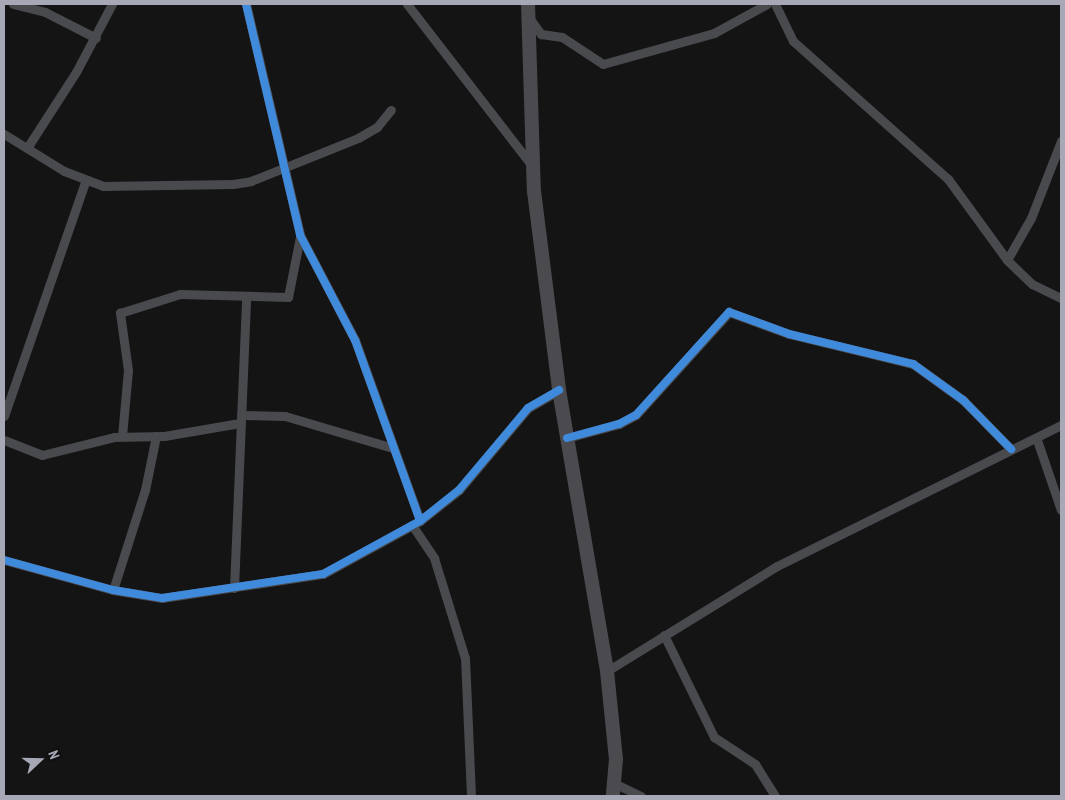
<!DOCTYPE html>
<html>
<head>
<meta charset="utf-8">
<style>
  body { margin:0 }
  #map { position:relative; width:1065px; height:800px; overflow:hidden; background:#141415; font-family:"PT Sans Narrow",sans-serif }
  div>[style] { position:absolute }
  .minor>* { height:9px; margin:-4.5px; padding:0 4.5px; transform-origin:4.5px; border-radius:4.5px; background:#494a4d }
  .primary>* { height:14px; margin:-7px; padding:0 7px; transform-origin:7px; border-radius:7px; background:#4b4b4f }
  .cycleway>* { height:8px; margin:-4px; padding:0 4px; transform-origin:4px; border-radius:4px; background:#408adc }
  span { translate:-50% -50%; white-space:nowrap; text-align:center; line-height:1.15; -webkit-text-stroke:4px #0f0f10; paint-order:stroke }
  .frame { position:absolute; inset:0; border:5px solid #a6a8b5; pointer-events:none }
  .north { position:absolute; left:15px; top:735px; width:50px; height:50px; -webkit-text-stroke:4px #0f0f10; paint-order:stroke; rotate:69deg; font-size:14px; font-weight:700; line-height:20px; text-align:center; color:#a6a8b5 }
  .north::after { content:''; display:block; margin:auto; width:18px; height:22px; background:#a6a8b5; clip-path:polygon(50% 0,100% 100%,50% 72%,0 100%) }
</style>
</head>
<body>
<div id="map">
  <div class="minor">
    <i style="left:13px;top:4px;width:33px;rotate:14deg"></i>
    <i style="left:45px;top:12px;width:57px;rotate:27deg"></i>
    <i style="left:246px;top:4px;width:237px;rotate:76.8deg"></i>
    <i style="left:300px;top:235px;width:119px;rotate:62.4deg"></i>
    <i style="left:355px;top:340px;width:192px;rotate:70.2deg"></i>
    <i style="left:407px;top:4px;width:205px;rotate:52.3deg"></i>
    <i style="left:775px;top:4px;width:41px;rotate:64.1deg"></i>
    <i style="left:793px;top:41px;width:208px;rotate:41.7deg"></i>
    <i style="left:948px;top:179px;width:100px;rotate:53.9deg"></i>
    <i style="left:1007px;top:260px;width:35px;rotate:44deg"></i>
    <i style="left:1032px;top:284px;width:32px;rotate:26deg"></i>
    <i style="left:530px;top:19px;width:19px;rotate:54deg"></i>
    <i style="left:541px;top:34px;width:21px;rotate:8deg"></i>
    <i style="left:562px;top:37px;width:49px;rotate:33.4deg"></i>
    <i style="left:603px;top:64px;width:115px;rotate:-15.6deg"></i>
    <i style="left:714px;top:33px;width:60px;rotate:-28.7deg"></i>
    <i style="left:4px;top:134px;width:70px;rotate:31.7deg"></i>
    <i style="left:64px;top:171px;width:42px;rotate:21deg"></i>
    <i style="left:103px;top:186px;width:130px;rotate:-0.9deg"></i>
    <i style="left:233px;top:184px;width:18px;rotate:-9deg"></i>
    <i style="left:251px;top:181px;width:115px;rotate:-21.9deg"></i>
    <i style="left:358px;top:138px;width:22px;rotate:-30deg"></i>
    <i style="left:377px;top:127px;width:22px;rotate:-51deg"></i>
    <i style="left:27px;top:148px;width:90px;rotate:-57.2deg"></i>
    <i style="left:76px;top:72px;width:77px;rotate:-62.1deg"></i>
    <i style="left:1007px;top:260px;width:48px;rotate:-60.3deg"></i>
    <i style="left:1031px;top:218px;width:83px;rotate:-68.7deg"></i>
    <i style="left:241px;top:415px;width:44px;rotate:1.3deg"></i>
    <i style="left:285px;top:416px;width:113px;rotate:16.5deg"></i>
    <i style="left:4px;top:416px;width:248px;rotate:-70.9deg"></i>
    <i style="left:122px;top:436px;width:66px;rotate:-84.8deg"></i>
    <i style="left:128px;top:370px;width:58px;rotate:-98deg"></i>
    <i style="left:120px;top:313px;width:63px;rotate:-17.6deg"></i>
    <i style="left:180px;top:294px;width:108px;rotate:1.6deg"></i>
    <i style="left:288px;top:297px;width:61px;rotate:-78.7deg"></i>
    <i style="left:567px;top:438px;width:54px;rotate:-15.1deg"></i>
    <i style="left:619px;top:424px;width:19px;rotate:-28deg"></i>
    <i style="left:636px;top:415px;width:139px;rotate:-47.9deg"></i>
    <i style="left:729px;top:312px;width:64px;rotate:20.1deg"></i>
    <i style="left:789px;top:334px;width:128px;rotate:13.6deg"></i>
    <i style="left:913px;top:364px;width:62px;rotate:35.8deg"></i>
    <i style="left:963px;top:400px;width:69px;rotate:45.6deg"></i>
    <i style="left:4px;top:440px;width:41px;rotate:21.5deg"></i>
    <i style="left:42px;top:455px;width:74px;rotate:-14deg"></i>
    <i style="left:114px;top:437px;width:50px;rotate:-1.1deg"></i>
    <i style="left:164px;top:436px;width:77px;rotate:-9.7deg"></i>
    <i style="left:1037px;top:440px;width:74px;rotate:71.1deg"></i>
    <i style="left:412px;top:525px;width:40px;rotate:56deg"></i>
    <i style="left:434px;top:558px;width:105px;rotate:72.8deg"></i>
    <i style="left:465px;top:658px;width:138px;rotate:87.5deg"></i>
    <i style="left:4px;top:560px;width:113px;rotate:15.4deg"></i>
    <i style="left:113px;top:590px;width:50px;rotate:9.3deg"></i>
    <i style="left:162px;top:598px;width:163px;rotate:-8.5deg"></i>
    <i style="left:323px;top:574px;width:111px;rotate:-28.7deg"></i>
    <i style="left:420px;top:521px;width:50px;rotate:-38.5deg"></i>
    <i style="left:459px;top:490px;width:107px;rotate:-49.9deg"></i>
    <i style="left:528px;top:408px;width:36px;rotate:-30deg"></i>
    <i style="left:234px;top:588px;width:291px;rotate:-87.6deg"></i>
    <i style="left:113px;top:590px;width:105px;rotate:-72.3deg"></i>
    <i style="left:145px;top:490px;width:55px;rotate:-78.5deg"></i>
    <i style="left:664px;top:635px;width:114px;rotate:63.9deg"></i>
    <i style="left:714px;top:737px;width:49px;rotate:33.4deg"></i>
    <i style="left:755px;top:764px;width:38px;rotate:58deg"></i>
    <i style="left:607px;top:671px;width:200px;rotate:-31.7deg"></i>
    <i style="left:777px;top:566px;width:317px;rotate:-26.4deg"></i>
    <i style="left:616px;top:784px;width:28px;rotate:26deg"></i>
  </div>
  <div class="primary">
    <i style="left:528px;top:4px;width:187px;rotate:88.2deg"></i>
    <i style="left:534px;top:191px;width:201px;rotate:82.8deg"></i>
    <i style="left:559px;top:390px;width:285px;rotate:80.3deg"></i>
    <i style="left:607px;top:671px;width:88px;rotate:84.2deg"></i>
    <i style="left:616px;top:759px;width:37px;rotate:95deg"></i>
  </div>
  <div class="cycleway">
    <i style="left:246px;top:4px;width:237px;rotate:76.8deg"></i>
    <i style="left:300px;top:235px;width:119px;rotate:62.4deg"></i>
    <i style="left:355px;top:340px;width:192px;rotate:70.2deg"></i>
    <i style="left:567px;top:438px;width:54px;rotate:-15.1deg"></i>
    <i style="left:619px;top:424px;width:19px;rotate:-28deg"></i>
    <i style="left:636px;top:415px;width:139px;rotate:-47.9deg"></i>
    <i style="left:729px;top:312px;width:64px;rotate:20.1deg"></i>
    <i style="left:789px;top:334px;width:128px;rotate:13.6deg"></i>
    <i style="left:913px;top:364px;width:62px;rotate:35.8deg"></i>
    <i style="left:963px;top:400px;width:69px;rotate:45.6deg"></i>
    <i style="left:4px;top:560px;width:113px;rotate:15.4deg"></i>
    <i style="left:113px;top:590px;width:50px;rotate:9.3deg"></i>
    <i style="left:162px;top:598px;width:163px;rotate:-8.5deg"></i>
    <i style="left:323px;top:574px;width:111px;rotate:-28.7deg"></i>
    <i style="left:420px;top:521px;width:50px;rotate:-38.5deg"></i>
    <i style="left:459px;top:490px;width:107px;rotate:-49.9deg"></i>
    <i style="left:528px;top:408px;width:36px;rotate:-30deg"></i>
  </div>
  <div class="frame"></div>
  <div class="north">N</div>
</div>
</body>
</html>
